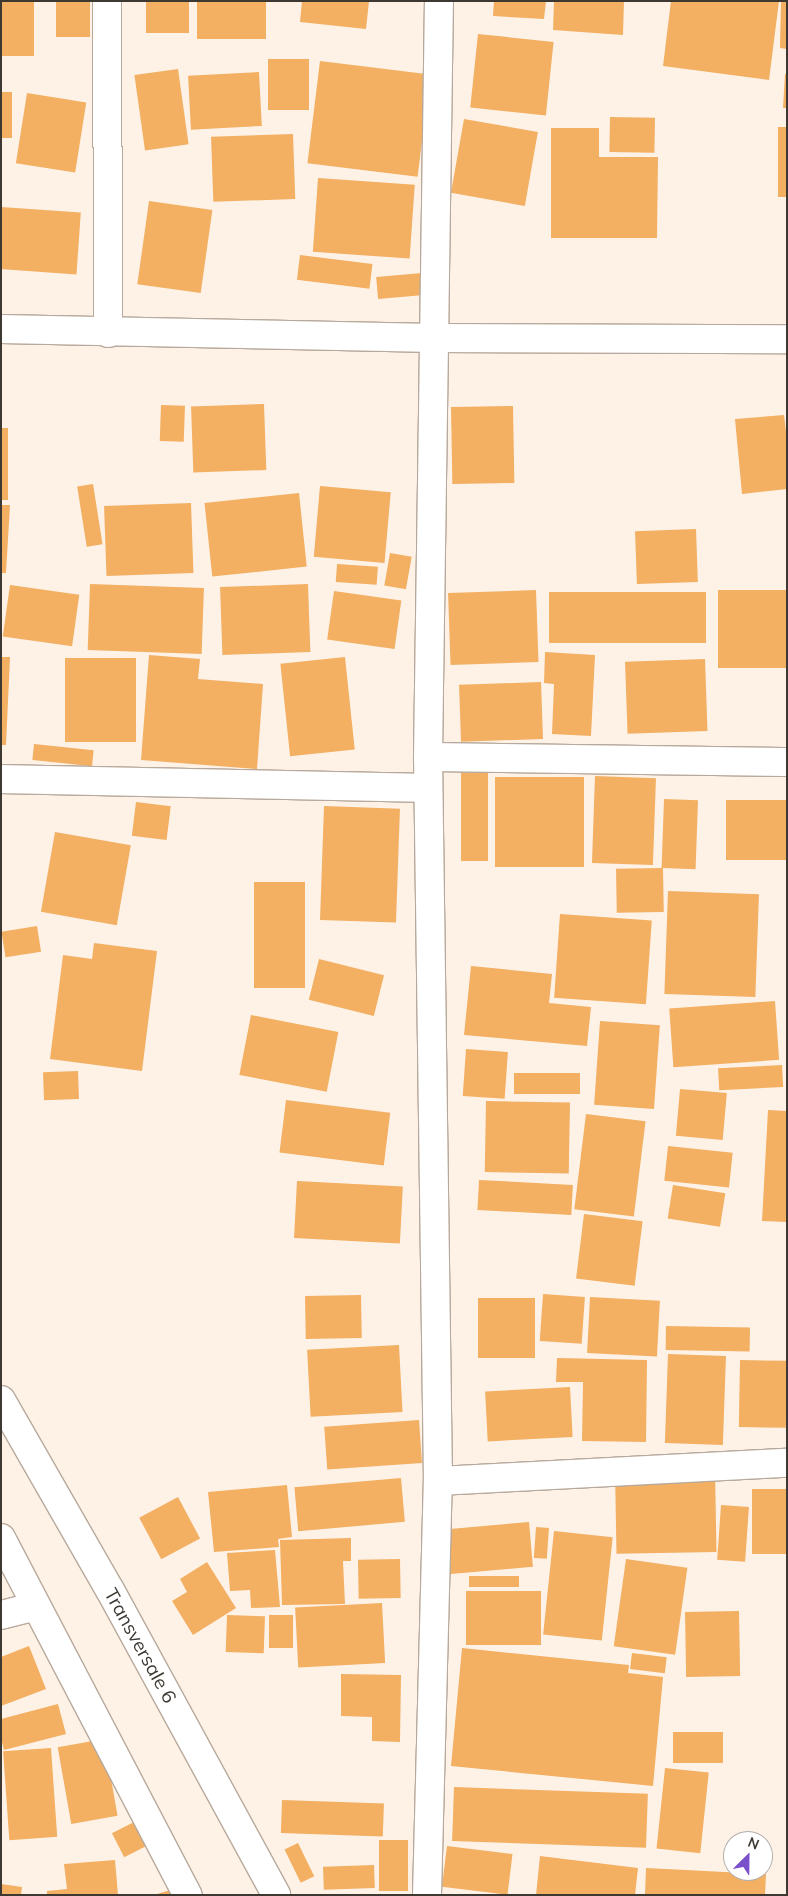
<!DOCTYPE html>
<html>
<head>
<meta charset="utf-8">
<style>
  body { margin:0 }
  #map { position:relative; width:788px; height:1896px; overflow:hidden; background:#fef2e7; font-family:Mulish,sans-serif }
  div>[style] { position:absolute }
  .building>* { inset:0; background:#f3af62; transform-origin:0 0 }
  .roads { filter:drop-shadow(1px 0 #b7a99c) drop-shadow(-1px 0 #b7a99c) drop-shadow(0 1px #b7a99c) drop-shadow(0 -1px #b7a99c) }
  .minor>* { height:28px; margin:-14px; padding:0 14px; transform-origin:14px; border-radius:14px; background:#fff }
  .secondary>* { height:28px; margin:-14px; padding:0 14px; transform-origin:14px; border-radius:14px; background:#fff }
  span { translate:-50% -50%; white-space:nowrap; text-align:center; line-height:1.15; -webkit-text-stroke:5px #fff; paint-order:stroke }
  .street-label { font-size:19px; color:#3d3832 }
  .frame { position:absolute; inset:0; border:2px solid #3d3832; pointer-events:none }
  .north { position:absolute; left:723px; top:1831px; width:50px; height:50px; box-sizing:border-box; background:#fff; border:1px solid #b1afad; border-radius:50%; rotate:23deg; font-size:14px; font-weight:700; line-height:20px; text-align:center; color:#3d3832 }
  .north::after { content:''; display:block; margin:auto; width:18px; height:22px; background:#7b51cb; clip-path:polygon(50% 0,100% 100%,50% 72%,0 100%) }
</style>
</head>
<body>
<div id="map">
  <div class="building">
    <i style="left:1px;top:1px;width:33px;height:55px"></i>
    <i style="left:56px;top:1px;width:34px;height:36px"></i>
    <i style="left:146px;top:1px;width:43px;height:32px"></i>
    <i style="left:197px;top:1px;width:69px;height:38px"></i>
    <i style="clip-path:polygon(302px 1px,369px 1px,366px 29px,300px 22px)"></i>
    <i style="clip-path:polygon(494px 1px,546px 1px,544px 19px,493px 16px)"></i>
    <i style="clip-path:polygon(554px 1px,624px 1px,623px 35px,553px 30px)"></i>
    <i style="clip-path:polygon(671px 1px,779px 1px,769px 80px,663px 66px)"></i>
    <i style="clip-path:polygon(781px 1px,787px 1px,787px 49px,780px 48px)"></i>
    <i style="left:478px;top:34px;width:76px;height:74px;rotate:6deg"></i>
    <i style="left:268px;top:59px;width:41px;height:51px"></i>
    <i style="left:320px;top:61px;width:111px;height:103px;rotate:7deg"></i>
    <i style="left:178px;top:69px;width:76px;height:44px;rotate:82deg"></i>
    <i style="left:259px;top:72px;width:54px;height:71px;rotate:87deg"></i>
    <i style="clip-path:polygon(785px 74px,787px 74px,787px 108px,783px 108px)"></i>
    <i style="left:1px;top:92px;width:11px;height:46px"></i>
    <i style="left:27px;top:93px;width:60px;height:71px;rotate:9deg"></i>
    <i style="left:610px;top:117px;width:45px;height:35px;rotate:1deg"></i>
    <i style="left:464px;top:119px;width:75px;height:75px;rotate:10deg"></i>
    <i style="left:778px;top:127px;width:9px;height:70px"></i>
    <i style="clip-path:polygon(551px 128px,599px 128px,599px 157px,658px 157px,657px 238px,551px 238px)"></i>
    <i style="left:293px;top:134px;width:65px;height:82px;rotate:88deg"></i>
    <i style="left:318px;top:178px;width:97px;height:74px;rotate:4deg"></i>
    <i style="left:149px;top:201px;width:64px;height:84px;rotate:8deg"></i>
    <i style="left:1px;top:207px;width:80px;height:62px;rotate:4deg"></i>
    <i style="left:300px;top:255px;width:73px;height:25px;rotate:7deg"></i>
    <i style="left:422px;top:273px;width:22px;height:46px;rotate:85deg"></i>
    <i style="left:264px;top:404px;width:66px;height:73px;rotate:88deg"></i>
    <i style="left:161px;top:405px;width:24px;height:36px;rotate:2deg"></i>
    <i style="left:513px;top:406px;width:77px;height:62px;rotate:89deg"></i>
    <i style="clip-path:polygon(784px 415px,787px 440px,787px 489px,742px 494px,735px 419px)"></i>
    <i style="left:1px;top:428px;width:7px;height:72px"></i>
    <i style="left:93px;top:484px;width:61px;height:16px;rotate:81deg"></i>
    <i style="left:320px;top:486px;width:71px;height:71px;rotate:5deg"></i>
    <i style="left:299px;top:493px;width:74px;height:95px;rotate:84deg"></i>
    <i style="left:191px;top:503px;width:70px;height:87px;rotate:88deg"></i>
    <i style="clip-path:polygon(1px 505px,10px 505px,6px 573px,1px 573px)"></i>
    <i style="left:696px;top:529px;width:53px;height:61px;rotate:88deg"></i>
    <i style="left:390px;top:553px;width:22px;height:33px;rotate:10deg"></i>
    <i style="left:337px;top:564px;width:41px;height:18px;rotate:4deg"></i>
    <i style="left:90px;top:584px;width:114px;height:66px;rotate:2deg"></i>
    <i style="left:308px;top:584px;width:68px;height:88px;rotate:88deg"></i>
    <i style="left:10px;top:585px;width:70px;height:52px;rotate:8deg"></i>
    <i style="left:536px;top:590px;width:72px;height:88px;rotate:88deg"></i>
    <i style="left:787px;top:590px;width:78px;height:69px;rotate:90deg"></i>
    <i style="left:334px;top:591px;width:68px;height:49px;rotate:8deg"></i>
    <i style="left:706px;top:592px;width:51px;height:157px;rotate:90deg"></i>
    <i style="clip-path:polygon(545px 652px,595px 655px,591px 736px,552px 734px,554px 684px,544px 683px)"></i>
    <i style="clip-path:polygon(149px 655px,200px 659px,198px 679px,263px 684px,257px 769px,141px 760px)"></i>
    <i style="clip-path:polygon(1px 657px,10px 657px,6px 745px,1px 745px)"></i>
    <i style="left:345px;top:657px;width:93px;height:65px;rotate:84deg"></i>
    <i style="left:65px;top:658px;width:71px;height:84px"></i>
    <i style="left:705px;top:659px;width:72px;height:80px;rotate:88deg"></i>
    <i style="left:541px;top:682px;width:57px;height:82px;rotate:88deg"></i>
    <i style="left:34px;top:744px;width:60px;height:16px;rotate:6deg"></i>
    <i style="left:461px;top:773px;width:27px;height:88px"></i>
    <i style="left:595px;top:776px;width:61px;height:87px;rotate:2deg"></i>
    <i style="left:495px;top:777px;width:89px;height:90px"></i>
    <i style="left:664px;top:799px;width:34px;height:69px;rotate:2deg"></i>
    <i style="left:787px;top:800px;width:60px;height:61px;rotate:90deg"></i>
    <i style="left:136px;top:802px;width:35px;height:34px;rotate:7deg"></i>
    <i style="left:324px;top:806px;width:76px;height:114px;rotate:2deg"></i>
    <i style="left:55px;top:832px;width:77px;height:81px;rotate:10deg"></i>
    <i style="left:663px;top:868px;width:44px;height:47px;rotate:89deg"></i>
    <i style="left:254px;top:882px;width:51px;height:106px"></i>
    <i style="left:668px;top:891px;width:91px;height:103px;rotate:2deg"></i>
    <i style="left:560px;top:914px;width:92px;height:84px;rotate:4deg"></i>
    <i style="left:37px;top:926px;width:26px;height:36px;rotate:81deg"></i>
    <i style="clip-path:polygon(94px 943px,157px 951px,142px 1071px,50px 1059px,63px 955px,92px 959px)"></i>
    <i style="left:319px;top:959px;width:67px;height:42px;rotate:14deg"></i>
    <i style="clip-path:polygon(471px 966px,552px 974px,549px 1003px,591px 1007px,587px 1046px,464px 1035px)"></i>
    <i style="left:775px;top:1001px;width:59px;height:106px;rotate:86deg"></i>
    <i style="left:251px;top:1015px;width:89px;height:61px;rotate:11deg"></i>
    <i style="left:600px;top:1021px;width:60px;height:84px;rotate:4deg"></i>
    <i style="left:466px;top:1049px;width:42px;height:47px;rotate:4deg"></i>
    <i style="left:782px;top:1065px;width:22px;height:64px;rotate:87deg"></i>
    <i style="left:78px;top:1071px;width:28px;height:35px;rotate:88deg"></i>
    <i style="left:514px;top:1073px;width:66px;height:21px"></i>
    <i style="left:680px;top:1089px;width:47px;height:47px;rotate:5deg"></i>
    <i style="left:286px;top:1100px;width:105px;height:53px;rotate:7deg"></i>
    <i style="left:486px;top:1101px;width:84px;height:71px;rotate:1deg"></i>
    <i style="clip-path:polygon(768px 1110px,787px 1111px,787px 1222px,762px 1221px)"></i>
    <i style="left:586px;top:1114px;width:60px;height:96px;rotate:7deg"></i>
    <i style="left:668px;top:1146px;width:65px;height:35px;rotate:6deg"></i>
    <i style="left:479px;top:1180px;width:94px;height:30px;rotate:3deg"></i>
    <i style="left:297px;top:1181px;width:106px;height:57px;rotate:3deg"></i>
    <i style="left:673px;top:1185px;width:53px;height:34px;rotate:9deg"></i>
    <i style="left:584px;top:1214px;width:59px;height:65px;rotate:7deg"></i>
    <i style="left:543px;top:1294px;width:42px;height:47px;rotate:4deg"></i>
    <i style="left:361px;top:1295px;width:43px;height:56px;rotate:89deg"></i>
    <i style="left:590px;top:1297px;width:70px;height:56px;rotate:3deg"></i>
    <i style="left:478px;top:1298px;width:57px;height:60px"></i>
    <i style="left:666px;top:1326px;width:84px;height:24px;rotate:1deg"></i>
    <i style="left:399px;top:1345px;width:67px;height:92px;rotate:87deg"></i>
    <i style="left:668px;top:1354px;width:58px;height:89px;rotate:2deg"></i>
    <i style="clip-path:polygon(557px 1358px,647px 1360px,646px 1442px,582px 1441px,583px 1382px,556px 1382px)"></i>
    <i style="left:740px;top:1360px;width:47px;height:67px;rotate:1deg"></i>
    <i style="left:570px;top:1387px;width:50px;height:85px;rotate:87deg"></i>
    <i style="left:419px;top:1420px;width:43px;height:95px;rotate:86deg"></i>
    <i style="left:715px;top:1468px;width:84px;height:100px;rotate:89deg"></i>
    <i style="left:401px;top:1478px;width:44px;height:107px;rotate:85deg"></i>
    <i style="clip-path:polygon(287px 1485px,292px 1537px,278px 1539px,279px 1547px,214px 1552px,208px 1492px)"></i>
    <i style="left:752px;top:1489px;width:35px;height:65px"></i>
    <i style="left:178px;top:1497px;width:47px;height:44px;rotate:62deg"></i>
    <i style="left:721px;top:1505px;width:28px;height:55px;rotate:4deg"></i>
    <i style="left:529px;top:1522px;width:45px;height:85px;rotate:85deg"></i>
    <i style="left:536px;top:1527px;width:13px;height:31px;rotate:4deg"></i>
    <i style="left:554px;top:1531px;width:59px;height:104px;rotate:6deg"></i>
    <i style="clip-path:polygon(351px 1538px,351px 1561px,343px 1561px,345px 1604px,282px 1605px,280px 1540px)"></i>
    <i style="clip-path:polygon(275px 1550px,280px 1607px,251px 1608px,250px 1590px,230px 1591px,227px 1553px)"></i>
    <i style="left:400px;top:1559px;width:39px;height:42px;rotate:89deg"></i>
    <i style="left:626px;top:1559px;width:62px;height:88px;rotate:8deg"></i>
    <i style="clip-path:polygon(207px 1562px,236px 1608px,193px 1635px,172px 1601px,187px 1592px,180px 1579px)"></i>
    <i style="left:469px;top:1576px;width:50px;height:11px"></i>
    <i style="left:466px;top:1591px;width:75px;height:54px"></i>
    <i style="left:382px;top:1603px;width:60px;height:87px;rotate:87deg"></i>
    <i style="left:739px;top:1611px;width:65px;height:54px;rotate:89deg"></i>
    <i style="left:227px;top:1615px;width:38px;height:37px;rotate:2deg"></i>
    <i style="left:269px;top:1615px;width:24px;height:33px"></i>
    <i style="clip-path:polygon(29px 1646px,46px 1689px,1px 1706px,1px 1657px)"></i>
    <i style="clip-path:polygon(462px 1648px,629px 1665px,628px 1673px,663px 1677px,653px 1786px,451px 1766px)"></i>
    <i style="left:632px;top:1653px;width:35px;height:16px;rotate:7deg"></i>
    <i style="clip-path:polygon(341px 1674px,401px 1675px,400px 1742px,372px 1741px,372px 1717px,341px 1716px)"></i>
    <i style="clip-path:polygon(58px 1704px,66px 1734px,4px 1750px,1px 1738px,1px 1719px)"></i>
    <i style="left:673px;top:1732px;width:50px;height:31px"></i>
    <i style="left:104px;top:1739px;width:78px;height:47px;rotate:80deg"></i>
    <i style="left:51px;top:1748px;width:89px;height:48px;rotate:86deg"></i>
    <i style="left:665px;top:1768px;width:44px;height:81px;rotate:6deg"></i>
    <i style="left:454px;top:1787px;width:194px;height:54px;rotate:2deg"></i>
    <i style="left:282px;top:1800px;width:102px;height:33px;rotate:2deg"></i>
    <i style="left:136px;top:1821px;width:27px;height:27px;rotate:63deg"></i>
    <i style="left:379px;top:1840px;width:29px;height:51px"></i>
    <i style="left:298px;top:1843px;width:37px;height:15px;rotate:64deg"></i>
    <i style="left:447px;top:1846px;width:66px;height:41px;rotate:7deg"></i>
    <i style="clip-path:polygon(540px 1856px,638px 1868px,635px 1895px,536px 1895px)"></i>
    <i style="clip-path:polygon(115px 1860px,118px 1895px,47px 1895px,47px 1891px,67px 1889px,64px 1864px)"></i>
    <i style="left:374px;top:1865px;width:23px;height:51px;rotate:88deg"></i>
    <i style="clip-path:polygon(646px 1868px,766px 1874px,765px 1895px,645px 1895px)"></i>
    <i style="clip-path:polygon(1px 1884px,22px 1887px,21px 1895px,1px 1895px)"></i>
    <i style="clip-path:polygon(174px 1889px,176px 1895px,157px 1895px,157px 1894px)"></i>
  </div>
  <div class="roads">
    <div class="minor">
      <i style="left:107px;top:1px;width:332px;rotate:89.8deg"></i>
      <i style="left:1px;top:329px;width:433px;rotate:1.2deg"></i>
      <i style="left:434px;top:338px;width:353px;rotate:0.2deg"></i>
      <i style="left:428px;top:757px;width:359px;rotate:0.8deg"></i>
      <i style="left:1px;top:779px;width:427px;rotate:1.2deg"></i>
      <i style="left:438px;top:1481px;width:349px;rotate:-3deg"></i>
      <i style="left:1px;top:1615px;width:36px;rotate:-14deg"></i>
      <i style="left:427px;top:1895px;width:414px;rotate:-88.5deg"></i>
      <i style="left:438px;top:1481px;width:724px;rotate:-90.79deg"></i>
      <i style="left:428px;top:757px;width:756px;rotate:-89.17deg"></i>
    </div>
    <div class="secondary">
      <i style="left:1px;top:1400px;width:219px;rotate:60.2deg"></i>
      <i style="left:110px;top:1590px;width:347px;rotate:61.4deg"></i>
      <i style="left:1px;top:1538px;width:403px;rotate:62.4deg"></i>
    </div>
  </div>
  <div class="street-label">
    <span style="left:140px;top:1646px;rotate:61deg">Transversale 6</span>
  </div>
  <div class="frame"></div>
  <div class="north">N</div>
</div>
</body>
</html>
